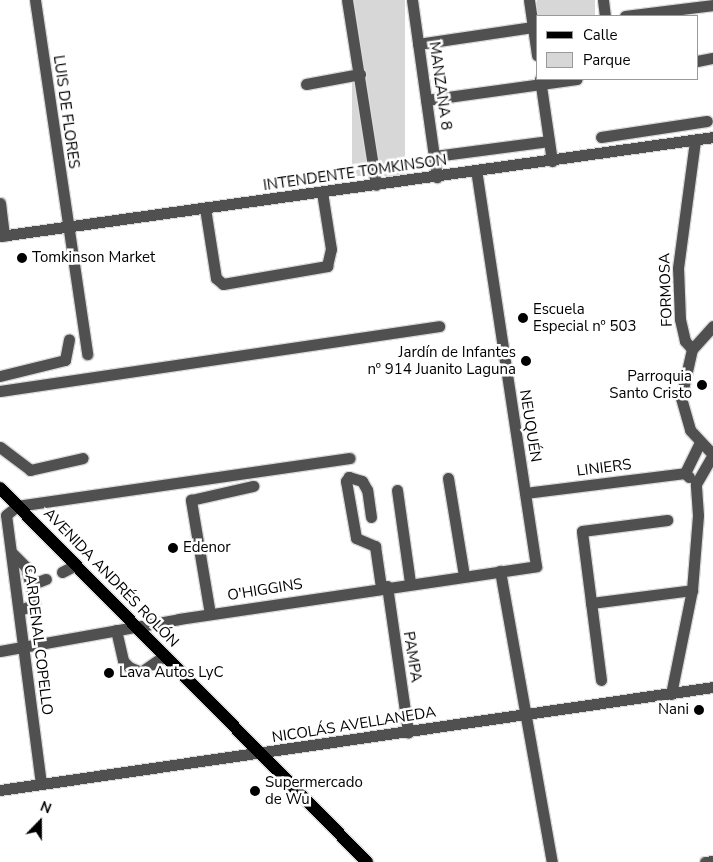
<!DOCTYPE html>
<html>
<head>
<meta charset="utf-8">
<style>
  body { margin:0 }
  #map { position:relative; width:713px; height:862px; overflow:hidden; background:#fff; font-family:"Nunito Sans",sans-serif }
  div>[style] { position:absolute }
  .green>* { inset:0; background:#d7d7d7; transform-origin:0 0 }
  .roads { filter:drop-shadow(1px 0 #dbdbdb) drop-shadow(-1px 0 #dbdbdb) drop-shadow(0 1px #dbdbdb) drop-shadow(0 -1px #dbdbdb) }
  .minor>* { height:11px; margin:-5.5px; padding:0 5.5px; transform-origin:5.5px; border-radius:5.5px; background:#505050 }
  .major>* { height:12px; margin:-6px; padding:0 6px; transform-origin:6px; border-radius:6px; background:#000 }
  .dots>* { width:14px; height:14px; translate:-50% -50%; box-sizing:border-box; border:2px solid #fff; border-radius:50% }
  span { translate:-50% -50%; white-space:nowrap; text-align:center; line-height:1.15; -webkit-text-stroke:5px #fff; paint-order:stroke }
  .street-label { font-size:15px; color:#000 }
  .poi-label { font-size:15px; color:#000 }
  .left { translate:0 -50%; text-align:left }
  .right { translate:-100% -50%; text-align:right }
  .legend { position:absolute; left:536px; top:15px; width:162px; height:65px; box-sizing:border-box; background:#fff; border:1px solid #999; margin:0; padding:6px 9px; list-style:none; font-size:15px; color:#000 }
  .legend li { display:flex; align-items:center; gap:10px; height:25px }
  .legend b { width:25px; border:1px solid #999 }
  .north { position:absolute; left:15px; top:797px; width:50px; height:50px; -webkit-text-stroke:4px #fff; paint-order:stroke; rotate:22deg; font-size:14px; font-weight:700; line-height:20px; text-align:center; color:#000 }
  .north::after { content:''; display:block; margin:auto; width:18px; height:22px; background:#000; clip-path:polygon(50% 0,100% 100%,50% 72%,0 100%) }
</style>
</head>
<body>
<div id="map">
  <div class="green">
    <i style="left:352px;top:0;width:53px;height:176px"></i>
    <i style="left:537px;top:0;width:58px;height:16px"></i>
  </div>
  <div class="roads">
    <div class="minor">
      <i style="left:35px;top:0;width:358px;rotate:81.6deg"></i>
      <i style="left:347px;top:0;width:187px;rotate:81.1deg"></i>
      <i style="left:412px;top:0;width:179px;rotate:82deg"></i>
      <i style="left:529px;top:0;width:56px;rotate:81.7deg"></i>
      <i style="left:603px;top:0;width:16px;rotate:83deg"></i>
      <i style="left:625px;top:16px;width:89px;rotate:-7.1deg"></i>
      <i style="left:418px;top:44px;width:116px;rotate:-8.4deg"></i>
      <i style="left:697px;top:61px;width:16px;rotate:-11deg"></i>
      <i style="left:540px;top:79px;width:83px;rotate:81.7deg"></i>
      <i style="left:306px;top:84px;width:55px;rotate:-10.5deg"></i>
      <i style="left:426px;top:100px;width:152px;rotate:-7.9deg"></i>
      <i style="left:601px;top:137px;width:107px;rotate:-8.6deg"></i>
      <i style="left:435px;top:156px;width:115px;rotate:-7.5deg"></i>
      <i style="left:0;top:203px;width:33px;rotate:83deg"></i>
      <i style="left:205px;top:208px;width:71px;rotate:81.1deg"></i>
      <i style="left:216px;top:278px;width:9px;rotate:41deg"></i>
      <i style="left:223px;top:284px;width:106px;rotate:-9.8deg"></i>
      <i style="left:327px;top:266px;width:17px;rotate:-77deg"></i>
      <i style="left:331px;top:249px;width:58px;rotate:-99deg"></i>
      <i style="left:0;top:236px;width:720px;rotate:-7.9deg"></i>
      <i style="left:713px;top:326px;width:31px;rotate:132deg"></i>
      <i style="left:692px;top:349px;width:50px;rotate:102.7deg"></i>
      <i style="left:681px;top:398px;width:33px;rotate:74deg"></i>
      <i style="left:690px;top:430px;width:34px;rotate:47deg"></i>
      <i style="left:692px;top:349px;width:11px;rotate:-131deg"></i>
      <i style="left:685px;top:341px;width:23px;rotate:-103deg"></i>
      <i style="left:680px;top:319px;width:51px;rotate:-92.2deg"></i>
      <i style="left:678px;top:268px;width:129px;rotate:-82.4deg"></i>
      <i style="left:0;top:376px;width:67px;rotate:-13.8deg"></i>
      <i style="left:65px;top:360px;width:21px;rotate:-79deg"></i>
      <i style="left:0;top:391px;width:444px;rotate:-8.4deg"></i>
      <i style="left:0;top:447px;width:38px;rotate:37deg"></i>
      <i style="left:30px;top:470px;width:54px;rotate:-12.8deg"></i>
      <i style="left:689px;top:477px;width:6px;rotate:-135deg"></i>
      <i style="left:685px;top:473px;width:32px;rotate:-64deg"></i>
      <i style="left:448px;top:478px;width:99px;rotate:80.7deg"></i>
      <i style="left:397px;top:490px;width:94px;rotate:82deg"></i>
      <i style="left:525px;top:493px;width:161px;rotate:-7.1deg"></i>
      <i style="left:371px;top:517px;width:27px;rotate:-98deg"></i>
      <i style="left:367px;top:490px;width:10px;rotate:-119deg"></i>
      <i style="left:362px;top:481px;width:14px;rotate:-163deg"></i>
      <i style="left:349px;top:477px;width:5px;rotate:127deg"></i>
      <i style="left:346px;top:481px;width:58px;rotate:80deg"></i>
      <i style="left:356px;top:538px;width:21px;rotate:23deg"></i>
      <i style="left:375px;top:546px;width:41px;rotate:81.7deg"></i>
      <i style="left:12px;top:553px;width:20px;rotate:45deg"></i>
      <i style="left:26px;top:567px;width:38px;rotate:76deg"></i>
      <i style="left:35px;top:604px;width:16px;rotate:158deg"></i>
      <i style="left:500px;top:571px;width:296px;rotate:79.9deg"></i>
      <i style="left:62px;top:572px;width:16px;rotate:-27deg"></i>
      <i style="left:30px;top:585px;width:17px;rotate:-21deg"></i>
      <i style="left:387px;top:586px;width:148px;rotate:81.8deg"></i>
      <i style="left:591px;top:603px;width:102px;rotate:-7.3deg"></i>
      <i style="left:210px;top:614px;width:116px;rotate:-99.5deg"></i>
      <i style="left:191px;top:500px;width:64px;rotate:-12.7deg"></i>
      <i style="left:116px;top:630px;width:32px;rotate:77deg"></i>
      <i style="left:123px;top:661px;width:8px;rotate:45deg"></i>
      <i style="left:129px;top:667px;width:13px;rotate:23deg"></i>
      <i style="left:141px;top:672px;width:28px;rotate:-35deg"></i>
      <i style="left:0;top:651px;width:182px;rotate:-10.1deg"></i>
      <i style="left:179px;top:619px;width:361px;rotate:-8.4deg"></i>
      <i style="left:536px;top:566px;width:400px;rotate:-98.6deg"></i>
      <i style="left:601px;top:680px;width:150px;rotate:-97.3deg"></i>
      <i style="left:582px;top:531px;width:86px;rotate:-7.4deg"></i>
      <i style="left:671px;top:694px;width:106px;rotate:-78.6deg"></i>
      <i style="left:692px;top:590px;width:75px;rotate:-85.4deg"></i>
      <i style="left:698px;top:515px;width:31px;rotate:-94deg"></i>
      <i style="left:696px;top:484px;width:34px;rotate:-60deg"></i>
      <i style="left:41px;top:784px;width:271px;rotate:-97.4deg"></i>
      <i style="left:6px;top:515px;width:14px;rotate:-39deg"></i>
      <i style="left:17px;top:506px;width:336px;rotate:-8.2deg"></i>
      <i style="left:0;top:790px;width:720px;rotate:-8.22deg"></i>
      <i style="left:705px;top:862px;width:8px;rotate:-7deg"></i>
    </div>
    <div class="major">
      <i style="left:0;top:488px;width:524px;rotate:45.54deg"></i>
    </div>
  </div>
  <div class="dots">
    <i style="left:22px;top:258px;background:#000"></i>
    <i style="left:523px;top:318px;background:#000"></i>
    <i style="left:526px;top:361px;background:#000"></i>
    <i style="left:702px;top:385px;background:#000"></i>
    <i style="left:173px;top:548px;background:#000"></i>
    <i style="left:109px;top:673px;background:#000"></i>
    <i style="left:699px;top:710px;background:#000"></i>
    <i style="left:255px;top:791px;background:#000"></i>
  </div>
  <div class="street-label">
    <span style="left:440px;top:86px;rotate:82deg">MANZANA 8</span>
    <span style="left:66px;top:112px;rotate:82deg">LUIS DE FLORES</span>
    <span style="left:355px;top:173px;rotate:-8deg">INTENDENTE TOMKINSON</span>
    <span style="left:666px;top:290px;rotate:-92deg">FORMOSA</span>
    <span style="left:530px;top:426px;rotate:81deg">NEUQUÉN</span>
    <span style="left:604px;top:468px;rotate:-7deg">LINIERS</span>
    <span style="left:111px;top:578px;rotate:46deg">AVENIDA ANDRÉS ROLÓN</span>
    <span style="left:265px;top:590px;rotate:-9deg">O'HIGGINS</span>
    <span style="left:38px;top:640px;rotate:83deg">CARDENAL COPELLO</span>
    <span style="left:412px;top:657px;rotate:81deg">PAMPA</span>
    <span style="left:354px;top:725px;rotate:-9deg">NICOLÁS AVELLANEDA</span>
  </div>
  <div class="poi-label">
    <span class="left" style="left:32px;top:258px">Tomkinson Market</span>
    <span class="left" style="left:533px;top:318px">Escuela<br>Especial nº 503</span>
    <span class="right" style="left:516px;top:361px">Jardín de Infantes<br>nº 914 Juanito Laguna</span>
    <span class="right" style="left:692px;top:385px">Parroquia<br>Santo Cristo</span>
    <span class="left" style="left:183px;top:548px">Edenor</span>
    <span class="left" style="left:119px;top:673px">Lava Autos LyC</span>
    <span class="right" style="left:689px;top:710px">Nani</span>
    <span class="left" style="left:265px;top:791px">Supermercado<br>de Wu</span>
  </div>
  <ul class="legend">
  <li><b style="height:6px;background:#000"></b>Calle</li>
  <li><b style="height:14px;background:#d7d7d7"></b>Parque</li>
  </ul>
  <div class="north">N</div>
</div>
</body>
</html>
